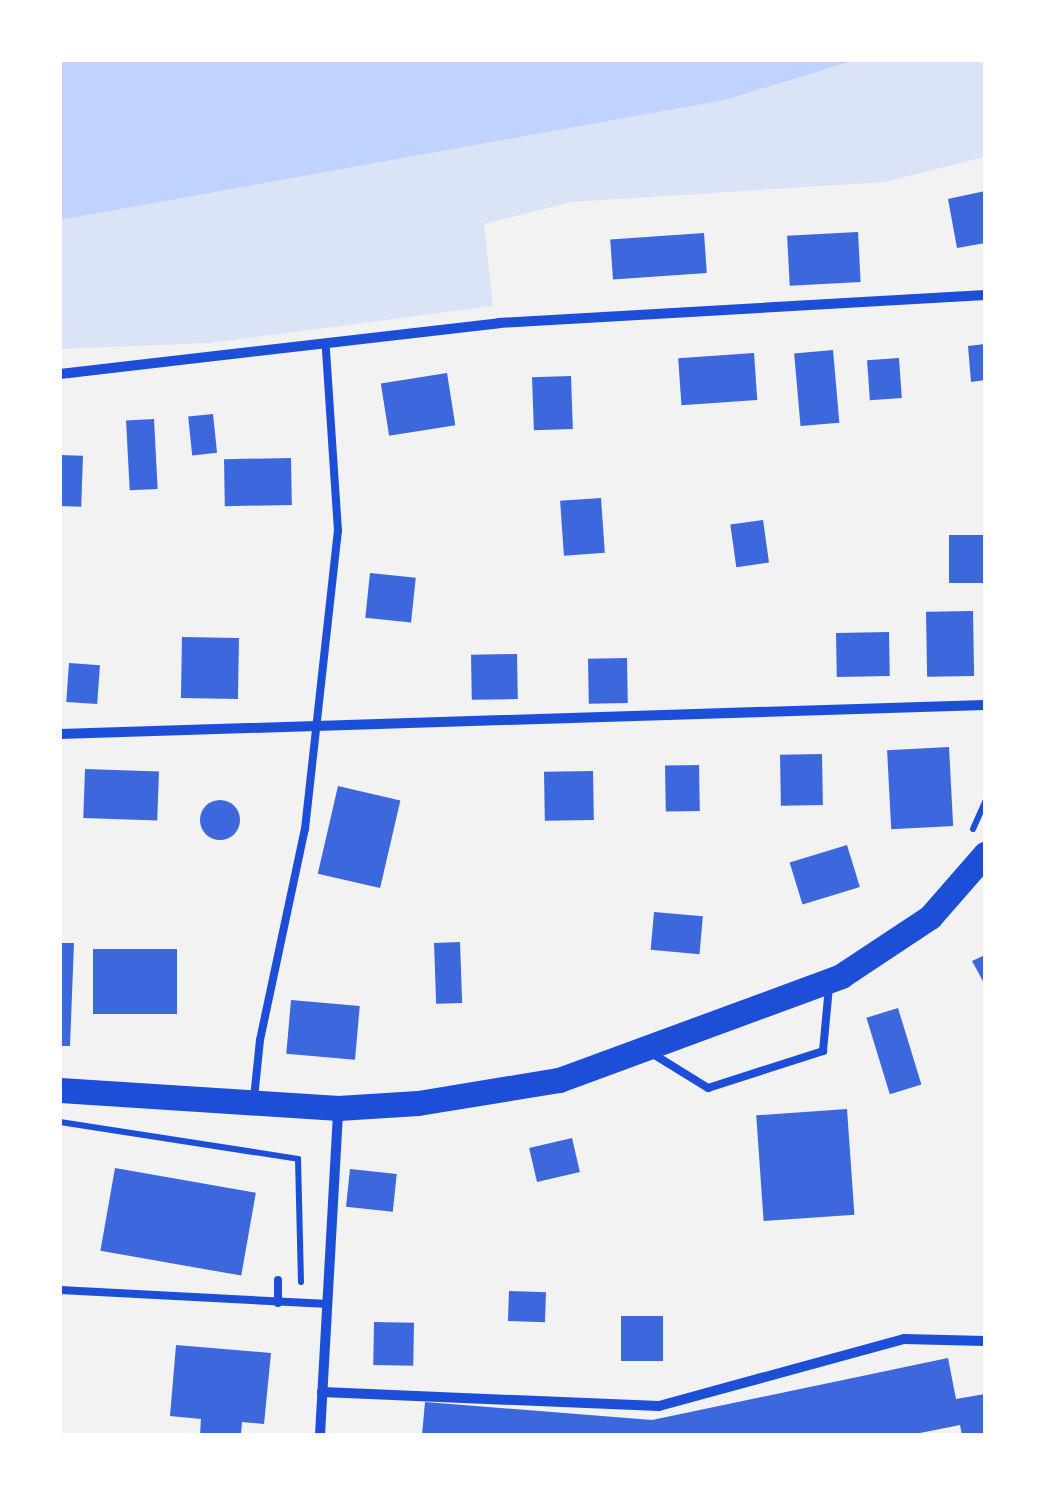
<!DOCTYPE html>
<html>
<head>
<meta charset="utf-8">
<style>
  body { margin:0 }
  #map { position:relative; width:1045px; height:1495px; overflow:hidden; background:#f2f2f2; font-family:Spectral,serif }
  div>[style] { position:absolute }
  .green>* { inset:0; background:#dbe4f7 }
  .water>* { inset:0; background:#bfd3fe }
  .building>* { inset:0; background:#3d67dc; transform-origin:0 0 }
  .round { border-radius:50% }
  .path>* { height:6px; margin:-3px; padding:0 3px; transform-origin:3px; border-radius:3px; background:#1d4ed8 }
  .service>* { height:8px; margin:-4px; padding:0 4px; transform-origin:4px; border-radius:4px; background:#1d4ed8 }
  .minor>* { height:10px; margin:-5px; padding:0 5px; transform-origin:5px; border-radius:5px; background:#1d4ed8 }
  .primary>* { height:25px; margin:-12.5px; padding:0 12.5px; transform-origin:12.5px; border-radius:12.5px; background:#1d4ed8 }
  span { translate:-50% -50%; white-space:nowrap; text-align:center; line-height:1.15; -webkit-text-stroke:10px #fff; paint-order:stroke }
  .frame { position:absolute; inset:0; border:62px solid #fff; pointer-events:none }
</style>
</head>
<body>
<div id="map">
  <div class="green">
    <i style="clip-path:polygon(856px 60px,985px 60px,985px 157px,885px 182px,572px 202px,484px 224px,493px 306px,210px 343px,60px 349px,60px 220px,725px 100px)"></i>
  </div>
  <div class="water">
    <i style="clip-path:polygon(60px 60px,856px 60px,725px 100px,60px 220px)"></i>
  </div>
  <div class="building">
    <i style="clip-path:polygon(985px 191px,985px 243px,957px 248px,948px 199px)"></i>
    <i style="left:858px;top:232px;width:50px;height:71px;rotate:87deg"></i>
    <i style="left:704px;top:233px;width:40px;height:94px;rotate:86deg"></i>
    <i style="clip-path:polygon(985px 344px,985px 380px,971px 382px,968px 346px)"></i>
    <i style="left:833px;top:350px;width:73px;height:39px;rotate:85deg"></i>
    <i style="left:754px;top:353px;width:47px;height:76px;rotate:86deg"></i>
    <i style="left:899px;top:358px;width:40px;height:32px;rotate:86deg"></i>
    <i style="left:447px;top:373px;width:53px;height:67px;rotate:81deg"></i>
    <i style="left:571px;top:376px;width:53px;height:39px;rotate:88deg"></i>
    <i style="left:213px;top:414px;width:39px;height:25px;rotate:84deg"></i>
    <i style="left:154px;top:419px;width:70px;height:28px;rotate:87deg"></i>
    <i style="left:60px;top:455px;width:23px;height:51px;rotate:2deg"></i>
    <i style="left:291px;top:458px;width:47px;height:67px;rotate:89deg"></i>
    <i style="left:601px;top:498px;width:55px;height:41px;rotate:86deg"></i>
    <i style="left:763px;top:520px;width:43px;height:33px;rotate:82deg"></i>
    <i style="left:985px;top:535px;width:48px;height:36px;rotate:90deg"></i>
    <i style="left:370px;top:573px;width:46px;height:45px;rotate:6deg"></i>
    <i style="left:973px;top:611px;width:65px;height:47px;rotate:89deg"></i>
    <i style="left:889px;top:632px;width:44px;height:53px;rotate:89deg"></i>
    <i style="left:182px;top:637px;width:57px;height:61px;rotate:1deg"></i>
    <i style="left:517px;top:654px;width:45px;height:46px;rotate:89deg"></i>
    <i style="left:627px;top:658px;width:45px;height:39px;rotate:89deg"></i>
    <i style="left:69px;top:663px;width:31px;height:39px;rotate:4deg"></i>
    <i style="left:949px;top:747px;width:79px;height:62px;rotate:87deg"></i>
    <i style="left:822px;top:754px;width:51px;height:42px;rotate:89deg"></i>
    <i style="left:699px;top:765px;width:46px;height:34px;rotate:89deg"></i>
    <i style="left:85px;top:769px;width:74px;height:49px;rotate:2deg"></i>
    <i style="left:593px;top:771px;width:49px;height:49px;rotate:89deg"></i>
    <i style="left:338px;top:786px;width:64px;height:90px;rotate:13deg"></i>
    <i class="round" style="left:200px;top:800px;width:40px;height:40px"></i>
    <i style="left:847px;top:845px;width:44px;height:60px;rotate:73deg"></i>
    <i style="left:654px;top:912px;width:49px;height:38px;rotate:5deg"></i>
    <i style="left:460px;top:942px;width:61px;height:26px;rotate:88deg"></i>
    <i style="clip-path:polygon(60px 943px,74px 943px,70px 1046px,60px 1046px)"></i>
    <i style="left:93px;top:949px;width:84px;height:65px"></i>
    <i style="clip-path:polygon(985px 955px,985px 985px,972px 961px)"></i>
    <i style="left:291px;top:1000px;width:69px;height:54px;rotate:5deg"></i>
    <i style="left:898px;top:1008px;width:80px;height:33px;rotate:73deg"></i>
    <i style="left:847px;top:1109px;width:106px;height:91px;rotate:86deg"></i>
    <i style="left:572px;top:1138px;width:35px;height:44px;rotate:77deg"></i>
    <i style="left:115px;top:1168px;width:143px;height:84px;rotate:10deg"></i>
    <i style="left:350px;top:1169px;width:47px;height:38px;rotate:6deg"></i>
    <i style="left:509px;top:1291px;width:37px;height:30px;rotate:2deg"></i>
    <i style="left:621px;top:1316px;width:42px;height:45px"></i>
    <i style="left:374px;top:1322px;width:40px;height:43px;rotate:1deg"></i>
    <i style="clip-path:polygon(176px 1345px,271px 1353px,264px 1424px,242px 1422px,241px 1435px,200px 1435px,201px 1419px,170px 1416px)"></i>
    <i style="clip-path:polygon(948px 1358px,956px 1399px,985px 1394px,985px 1435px,962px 1435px,960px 1425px,910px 1435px,422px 1435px,425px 1402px,652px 1420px)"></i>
  </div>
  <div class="path">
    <i style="left:973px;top:829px;width:30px;rotate:-66deg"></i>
    <i style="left:60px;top:1122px;width:241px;rotate:8.8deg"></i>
    <i style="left:298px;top:1159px;width:123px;rotate:88.6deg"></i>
  </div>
  <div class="service">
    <i style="left:653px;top:1054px;width:65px;rotate:31.7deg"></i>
    <i style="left:708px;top:1088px;width:121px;rotate:-17.8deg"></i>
    <i style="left:823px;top:1051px;width:65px;rotate:-84.7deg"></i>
    <i style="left:254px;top:1098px;width:58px;rotate:-84.1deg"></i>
    <i style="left:260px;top:1040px;width:216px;rotate:-78deg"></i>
    <i style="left:305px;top:829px;width:300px;rotate:-83.7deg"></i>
    <i style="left:338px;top:531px;width:183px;rotate:-93.8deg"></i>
    <i style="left:60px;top:1290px;width:264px;rotate:3deg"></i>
    <i style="left:278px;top:1303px;width:23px;rotate:-90deg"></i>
  </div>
  <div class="minor">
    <i style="left:60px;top:374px;width:442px;rotate:-6.6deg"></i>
    <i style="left:499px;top:323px;width:487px;rotate:-3.3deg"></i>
    <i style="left:60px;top:734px;width:925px;rotate:-1.8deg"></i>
    <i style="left:322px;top:1392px;width:337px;rotate:2.4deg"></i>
    <i style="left:659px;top:1406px;width:254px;rotate:-15.3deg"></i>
    <i style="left:904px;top:1339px;width:81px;rotate:1.4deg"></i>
    <i style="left:320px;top:1435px;width:327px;rotate:-86.8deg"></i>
  </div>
  <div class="primary">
    <i style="left:60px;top:1090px;width:279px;rotate:3.7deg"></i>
    <i style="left:338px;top:1108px;width:80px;rotate:-3.6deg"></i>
    <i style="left:418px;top:1103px;width:143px;rotate:-9.3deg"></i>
    <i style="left:559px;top:1080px;width:301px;rotate:-20.2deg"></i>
    <i style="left:841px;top:976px;width:107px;rotate:-33.5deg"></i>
    <i style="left:930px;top:917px;width:84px;rotate:-48.9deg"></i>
  </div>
  <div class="frame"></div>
</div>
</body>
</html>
